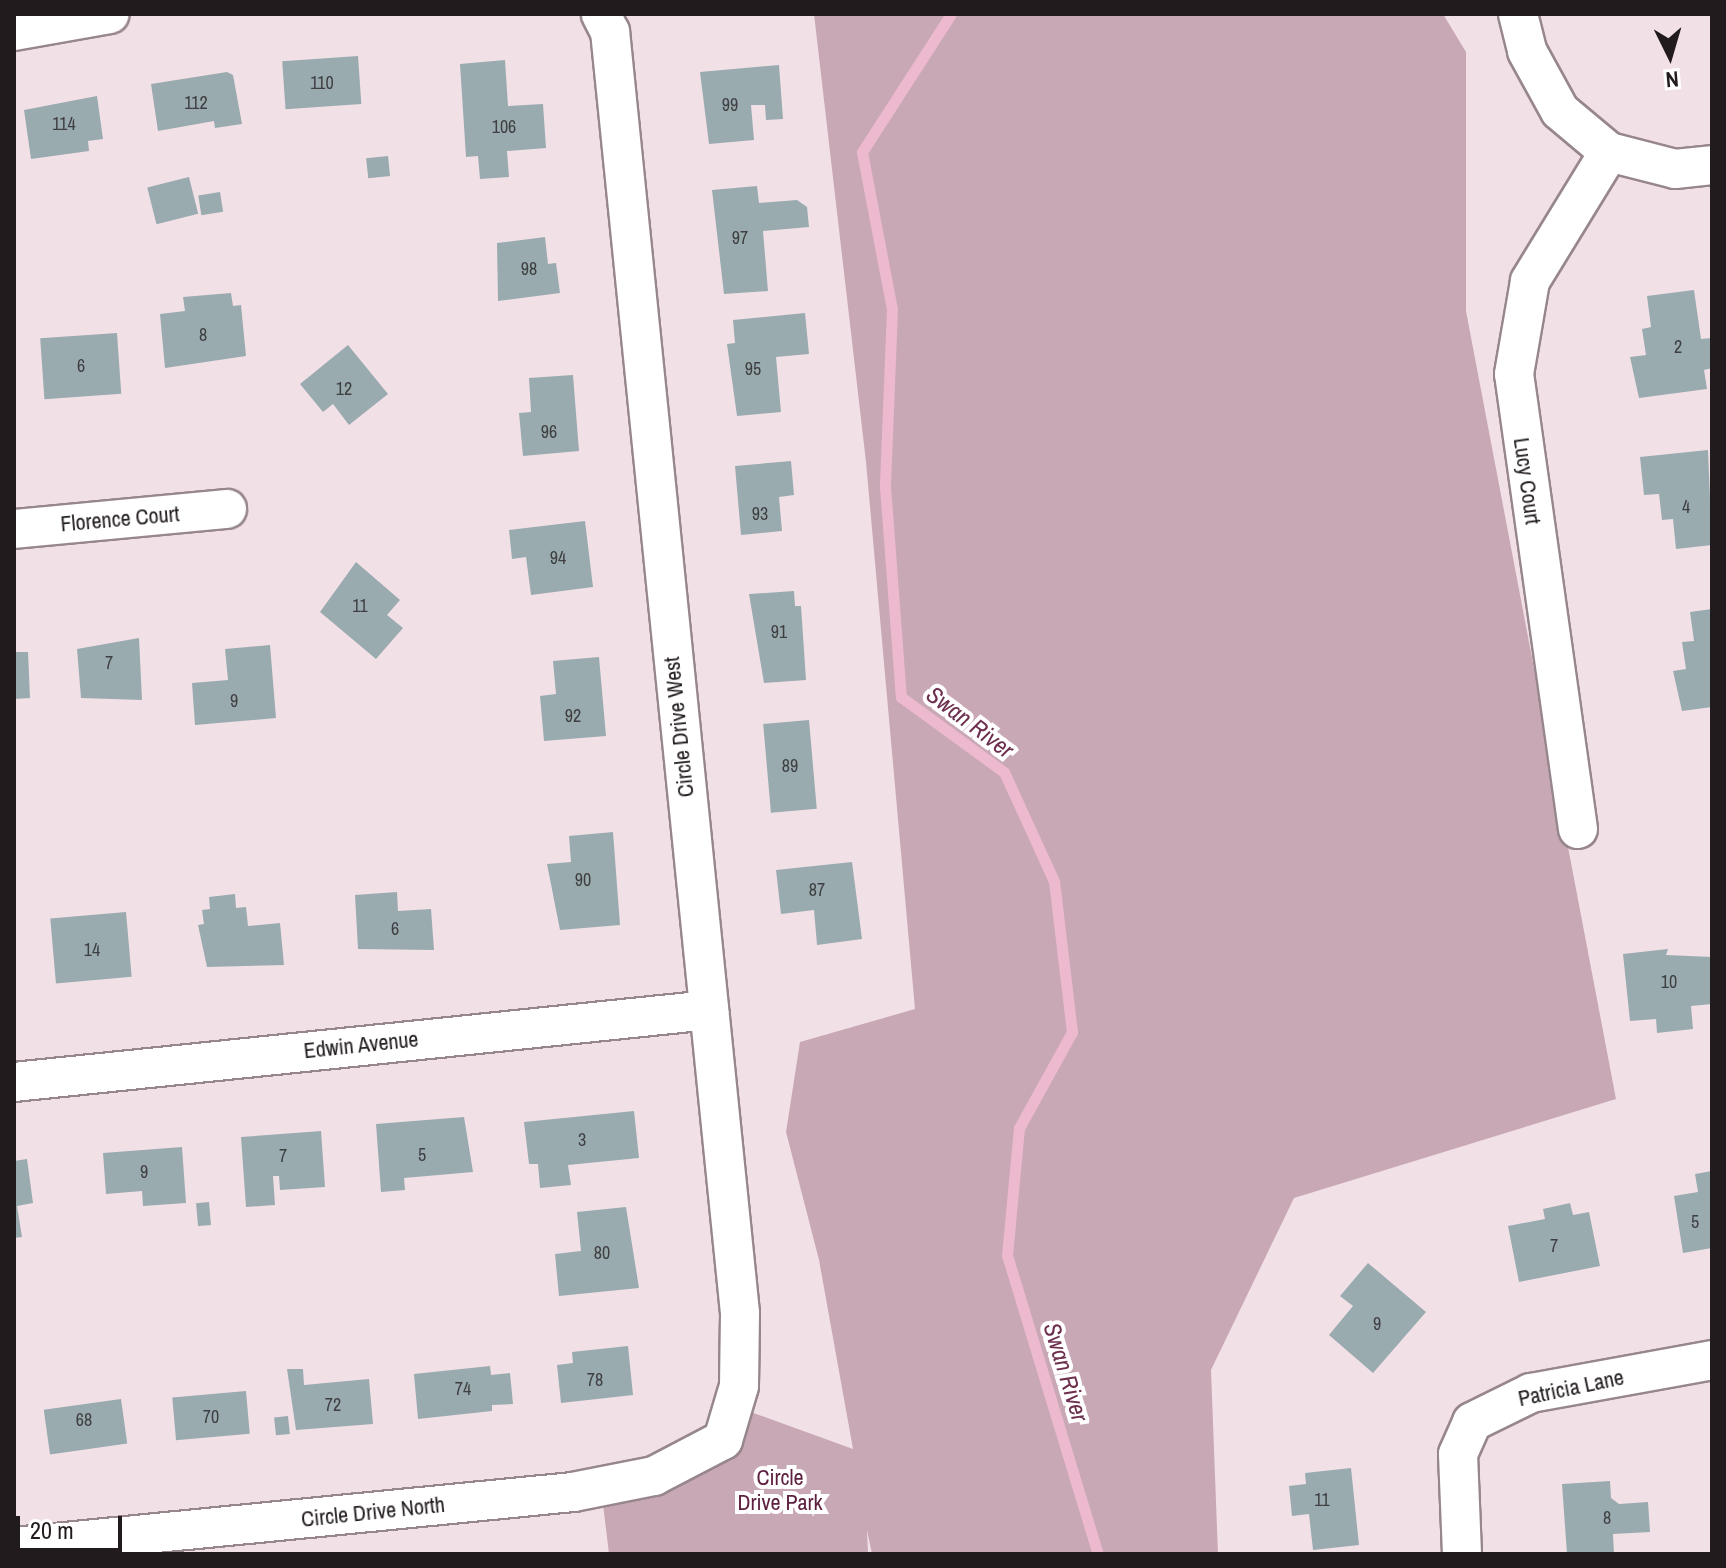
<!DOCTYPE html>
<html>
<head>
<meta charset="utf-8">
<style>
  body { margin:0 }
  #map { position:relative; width:1726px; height:1568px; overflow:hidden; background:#f2e0e7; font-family:"Archivo Narrow",sans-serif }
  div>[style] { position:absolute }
  .green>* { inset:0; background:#c9a8b6 }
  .stream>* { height:11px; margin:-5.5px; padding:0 5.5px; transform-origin:5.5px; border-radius:5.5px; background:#edb9ce }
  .building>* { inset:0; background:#99abaf; transform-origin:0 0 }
  .roads { filter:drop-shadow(2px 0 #97878d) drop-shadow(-2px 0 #97878d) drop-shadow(0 2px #97878d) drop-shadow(0 -2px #97878d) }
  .minor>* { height:38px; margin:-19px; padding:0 19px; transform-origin:19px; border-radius:19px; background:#fff }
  span { translate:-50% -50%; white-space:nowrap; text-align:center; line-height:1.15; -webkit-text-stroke:8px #fff; paint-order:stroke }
  .number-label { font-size:18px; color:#3f3f42 }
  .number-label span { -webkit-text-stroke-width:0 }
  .street-label { font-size:22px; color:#211b1e }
  .park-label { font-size:22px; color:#5d203f }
  .water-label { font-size:24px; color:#6d2f4d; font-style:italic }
  .frame { position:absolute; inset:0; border:16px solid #211b1e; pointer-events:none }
  .north { position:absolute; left:1630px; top:16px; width:80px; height:80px; -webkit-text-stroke:6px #fff; paint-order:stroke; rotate:175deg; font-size:22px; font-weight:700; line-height:32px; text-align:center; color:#211b1e }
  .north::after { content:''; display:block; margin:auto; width:28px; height:36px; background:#211b1e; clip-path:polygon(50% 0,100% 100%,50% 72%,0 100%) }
  .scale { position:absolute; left:16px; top:1516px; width:106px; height:36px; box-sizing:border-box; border:4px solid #211b1e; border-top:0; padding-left:10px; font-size:24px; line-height:28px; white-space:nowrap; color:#211b1e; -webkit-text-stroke:6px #fff; paint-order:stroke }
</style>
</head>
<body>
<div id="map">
  <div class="green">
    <i style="clip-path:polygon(814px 14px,1443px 14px,1466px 52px,1466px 311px,1616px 1099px,1294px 1198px,1211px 1370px,1218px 1554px,872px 1554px,867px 1530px,868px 1554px,609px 1554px,603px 1504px,748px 1411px,853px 1449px,819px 1260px,786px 1132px,800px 1042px,915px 1009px,866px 462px)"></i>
  </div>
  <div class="stream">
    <i style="left:951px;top:14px;width:164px;rotate:122.8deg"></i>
    <i style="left:862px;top:152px;width:160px;rotate:79.2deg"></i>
    <i style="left:892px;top:309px;width:177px;rotate:92.3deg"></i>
    <i style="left:885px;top:486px;width:212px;rotate:85.7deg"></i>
    <i style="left:901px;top:697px;width:127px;rotate:36.1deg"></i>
    <i style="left:1004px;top:772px;width:120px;rotate:65.4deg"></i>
    <i style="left:1054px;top:881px;width:152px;rotate:83.2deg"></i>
    <i style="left:1072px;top:1032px;width:110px;rotate:118.9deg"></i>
    <i style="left:1019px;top:1128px;width:128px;rotate:95.4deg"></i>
    <i style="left:1007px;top:1255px;width:313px;rotate:73.1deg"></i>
  </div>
  <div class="building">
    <i style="left:358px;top:56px;width:48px;height:76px;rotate:86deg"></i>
    <i style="clip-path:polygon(505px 60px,508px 106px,543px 104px,546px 148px,507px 151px,509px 177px,480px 179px,478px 156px,466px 157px,460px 64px)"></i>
    <i style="clip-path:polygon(779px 65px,783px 119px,766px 120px,765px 105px,751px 105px,754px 140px,709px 144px,700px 72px)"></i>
    <i style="clip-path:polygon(227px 72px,233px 75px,242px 124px,215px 128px,214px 121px,158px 131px,151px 84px)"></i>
    <i style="clip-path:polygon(97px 96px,103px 139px,88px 141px,89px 151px,31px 159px,24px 110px)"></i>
    <i style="left:388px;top:156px;width:20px;height:22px;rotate:84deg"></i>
    <i style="left:189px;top:177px;width:38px;height:43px;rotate:76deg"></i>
    <i style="clip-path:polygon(757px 186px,759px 203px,797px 200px,807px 207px,809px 227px,763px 231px,768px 291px,724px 294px,712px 190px)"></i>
    <i style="left:220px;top:192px;width:20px;height:22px;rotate:81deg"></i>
    <i style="clip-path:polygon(545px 237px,548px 264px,556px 263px,560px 293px,498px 301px,497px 243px)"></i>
    <i style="clip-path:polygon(1694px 290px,1701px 339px,1712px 338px,1712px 368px,1704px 370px,1707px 389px,1639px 398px,1630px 357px,1646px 355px,1642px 329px,1651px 327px,1647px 296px)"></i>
    <i style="clip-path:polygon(231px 293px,233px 306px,241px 305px,246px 356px,165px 368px,160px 314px,185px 311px,183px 297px)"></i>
    <i style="clip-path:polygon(805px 313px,809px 354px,776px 357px,781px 412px,737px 416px,727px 344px,735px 343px,733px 320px)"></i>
    <i style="left:117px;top:333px;width:61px;height:77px;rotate:86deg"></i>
    <i style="clip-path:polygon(348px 345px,388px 394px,349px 425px,333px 404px,323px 412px,300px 384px)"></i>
    <i style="clip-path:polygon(573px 375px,579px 451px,523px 456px,519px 413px,531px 412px,529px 378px)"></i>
    <i style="clip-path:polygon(1708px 450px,1712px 545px,1676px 549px,1673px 519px,1662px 520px,1659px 494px,1644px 495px,1640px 457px)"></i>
    <i style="clip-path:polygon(791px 461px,794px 495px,779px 497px,782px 531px,741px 535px,735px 466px)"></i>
    <i style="clip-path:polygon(585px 521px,593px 587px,531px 595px,526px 557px,512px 559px,509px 530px)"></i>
    <i style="clip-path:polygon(356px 562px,400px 600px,387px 615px,403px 628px,376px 659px,320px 612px)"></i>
    <i style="clip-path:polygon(794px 591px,795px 606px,801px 606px,806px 680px,764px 683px,749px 594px)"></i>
    <i style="clip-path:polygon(1712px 609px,1712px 707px,1682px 711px,1673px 671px,1686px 669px,1682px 642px,1694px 641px,1690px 612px)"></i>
    <i style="clip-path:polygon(139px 638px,142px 700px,81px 698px,77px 649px)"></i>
    <i style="clip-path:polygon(270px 645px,276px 718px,195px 725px,192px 683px,228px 680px,225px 649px)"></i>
    <i style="clip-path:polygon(14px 652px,28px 652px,30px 698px,14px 699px)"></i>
    <i style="clip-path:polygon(599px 657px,606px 736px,544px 741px,540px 696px,556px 694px,553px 661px)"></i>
    <i style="left:809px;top:720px;width:89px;height:46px;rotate:85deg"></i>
    <i style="clip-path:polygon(613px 832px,620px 925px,560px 930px,547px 864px,571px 862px,569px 836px)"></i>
    <i style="clip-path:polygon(852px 862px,862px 939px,817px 945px,814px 910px,781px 914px,776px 870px)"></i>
    <i style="clip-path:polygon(397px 892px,398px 911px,431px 909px,434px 950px,358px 949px,355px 895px)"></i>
    <i style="clip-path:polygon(235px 894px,236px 908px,246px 907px,248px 926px,280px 923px,284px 965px,207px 967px,198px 925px,204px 924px,202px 910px,210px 909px,209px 897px)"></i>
    <i style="left:126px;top:912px;width:65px;height:76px;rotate:85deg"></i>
    <i style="clip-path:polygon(1668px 949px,1666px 955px,1712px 957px,1712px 1004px,1691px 1006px,1693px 1029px,1657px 1033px,1656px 1019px,1630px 1021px,1623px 954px)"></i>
    <i style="clip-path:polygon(634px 1111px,639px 1158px,568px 1165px,571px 1185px,540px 1188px,538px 1164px,529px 1164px,524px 1122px)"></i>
    <i style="clip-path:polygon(464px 1117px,473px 1172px,404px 1178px,405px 1190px,381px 1192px,376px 1124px)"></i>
    <i style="clip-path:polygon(321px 1131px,325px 1187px,280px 1190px,279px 1176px,273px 1176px,275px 1205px,246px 1207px,241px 1137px)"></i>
    <i style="clip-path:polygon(182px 1147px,186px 1203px,143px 1206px,142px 1191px,106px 1194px,103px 1153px)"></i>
    <i style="clip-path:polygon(27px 1159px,33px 1203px,17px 1206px,22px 1237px,14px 1238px,14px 1161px)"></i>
    <i style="clip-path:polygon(1712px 1171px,1712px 1248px,1683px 1253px,1674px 1196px,1698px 1192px,1695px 1174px)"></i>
    <i style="left:209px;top:1202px;width:23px;height:13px;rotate:85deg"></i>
    <i style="clip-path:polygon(1570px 1203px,1573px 1215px,1589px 1212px,1600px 1266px,1519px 1282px,1508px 1226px,1545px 1219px,1543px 1209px)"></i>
    <i style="clip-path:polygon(626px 1207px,639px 1288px,559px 1296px,555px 1254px,581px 1251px,577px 1212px)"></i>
    <i style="clip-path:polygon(1368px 1263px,1426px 1312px,1373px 1373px,1329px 1335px,1353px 1306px,1340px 1296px)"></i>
    <i style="clip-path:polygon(628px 1346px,633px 1395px,561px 1403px,557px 1365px,573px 1363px,572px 1352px)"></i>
    <i style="clip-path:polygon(490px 1366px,491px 1375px,510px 1373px,513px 1404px,492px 1405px,492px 1411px,418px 1419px,414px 1374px)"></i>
    <i style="clip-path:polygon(287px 1369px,303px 1369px,304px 1385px,369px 1379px,373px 1424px,296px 1430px)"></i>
    <i style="left:246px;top:1391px;width:43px;height:74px;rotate:85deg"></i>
    <i style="left:121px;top:1399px;width:45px;height:78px;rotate:82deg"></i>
    <i style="left:288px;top:1416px;width:18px;height:14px;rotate:84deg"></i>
    <i style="clip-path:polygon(1351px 1468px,1359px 1545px,1313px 1550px,1309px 1514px,1292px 1516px,1289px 1486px,1306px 1484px,1305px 1473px)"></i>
    <i style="clip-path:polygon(1610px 1481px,1611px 1498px,1619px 1504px,1648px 1502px,1650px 1532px,1613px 1534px,1614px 1554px,1567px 1554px,1562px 1484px)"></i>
  </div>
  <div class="roads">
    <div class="minor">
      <i style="left:1518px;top:14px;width:38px;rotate:76deg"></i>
      <i style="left:1527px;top:51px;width:68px;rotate:61.2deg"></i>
      <i style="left:1560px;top:111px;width:64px;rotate:39.9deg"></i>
      <i style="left:1609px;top:152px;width:68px;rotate:14.4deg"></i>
      <i style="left:1675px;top:169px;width:37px;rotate:-6deg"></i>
      <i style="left:14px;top:31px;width:97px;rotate:-10deg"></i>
      <i style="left:14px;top:529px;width:214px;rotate:-5.4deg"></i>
      <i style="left:1578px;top:829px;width:459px;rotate:-98deg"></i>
      <i style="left:1514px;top:374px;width:94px;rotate:-80.2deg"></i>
      <i style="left:1530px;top:281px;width:151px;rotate:-58.5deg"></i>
      <i style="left:14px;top:1082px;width:699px;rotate:-5.91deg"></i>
      <i style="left:14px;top:1547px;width:562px;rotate:-5.62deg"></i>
      <i style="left:573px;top:1492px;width:83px;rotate:-11.2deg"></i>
      <i style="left:654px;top:1476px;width:78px;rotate:-27.6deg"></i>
      <i style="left:723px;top:1440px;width:56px;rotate:-73.5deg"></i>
      <i style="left:739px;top:1386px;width:73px;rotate:-89.2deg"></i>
      <i style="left:740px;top:1313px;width:1288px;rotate:-95.79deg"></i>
      <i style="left:610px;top:32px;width:20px;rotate:-117deg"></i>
      <i style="left:1462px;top:1554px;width:100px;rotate:-92.3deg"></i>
      <i style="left:1458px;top:1454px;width:35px;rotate:-66deg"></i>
      <i style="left:1472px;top:1422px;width:66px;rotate:-26.2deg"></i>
      <i style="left:1531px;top:1393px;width:184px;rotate:-10.3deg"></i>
    </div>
  </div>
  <div class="number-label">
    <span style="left:322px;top:83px">110</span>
    <span style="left:196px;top:103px">112</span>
    <span style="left:730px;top:105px">99</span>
    <span style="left:64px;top:124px">114</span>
    <span style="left:504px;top:127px">106</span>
    <span style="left:740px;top:238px">97</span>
    <span style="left:529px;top:269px">98</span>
    <span style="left:203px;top:335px">8</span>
    <span style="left:1678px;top:347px">2</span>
    <span style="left:81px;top:366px">6</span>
    <span style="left:753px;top:369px">95</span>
    <span style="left:344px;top:389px">12</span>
    <span style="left:549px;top:432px">96</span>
    <span style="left:1686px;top:507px">4</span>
    <span style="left:760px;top:514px">93</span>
    <span style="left:558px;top:558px">94</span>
    <span style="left:360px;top:606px">11</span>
    <span style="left:779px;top:632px">91</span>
    <span style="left:109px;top:663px">7</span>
    <span style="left:234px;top:701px">9</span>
    <span style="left:573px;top:716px">92</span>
    <span style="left:790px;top:766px">89</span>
    <span style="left:583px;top:880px">90</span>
    <span style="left:817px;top:890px">87</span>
    <span style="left:395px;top:929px">6</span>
    <span style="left:92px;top:950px">14</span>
    <span style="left:1669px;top:982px">10</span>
    <span style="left:582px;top:1140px">3</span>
    <span style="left:422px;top:1155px">5</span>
    <span style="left:283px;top:1156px">7</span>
    <span style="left:144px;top:1172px">9</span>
    <span style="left:1695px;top:1222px">5</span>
    <span style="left:1554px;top:1246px">7</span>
    <span style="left:602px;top:1253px">80</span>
    <span style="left:1377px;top:1324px">9</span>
    <span style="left:595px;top:1380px">78</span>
    <span style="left:463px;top:1389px">74</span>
    <span style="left:333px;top:1405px">72</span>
    <span style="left:211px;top:1417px">70</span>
    <span style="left:84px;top:1420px">68</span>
    <span style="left:1322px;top:1500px">11</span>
    <span style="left:1607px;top:1518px">8</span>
  </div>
  <div class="street-label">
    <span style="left:1527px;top:481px;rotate:82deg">Lucy Court</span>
    <span style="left:120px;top:519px;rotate:-5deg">Florence Court</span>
    <span style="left:679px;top:727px;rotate:-96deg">Circle Drive West</span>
    <span style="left:361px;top:1045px;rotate:-6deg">Edwin Avenue</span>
    <span style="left:1571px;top:1388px;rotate:-12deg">Patricia Lane</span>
    <span style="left:373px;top:1512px;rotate:-6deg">Circle Drive North</span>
  </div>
  <div class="park-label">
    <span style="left:780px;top:1490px">Circle<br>Drive Park</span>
  </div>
  <div class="water-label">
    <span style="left:970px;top:722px;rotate:37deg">Swan River</span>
    <span style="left:1066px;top:1372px;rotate:73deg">Swan River</span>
  </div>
  <div class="frame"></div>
  <div class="north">N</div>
  <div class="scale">20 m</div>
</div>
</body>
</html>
